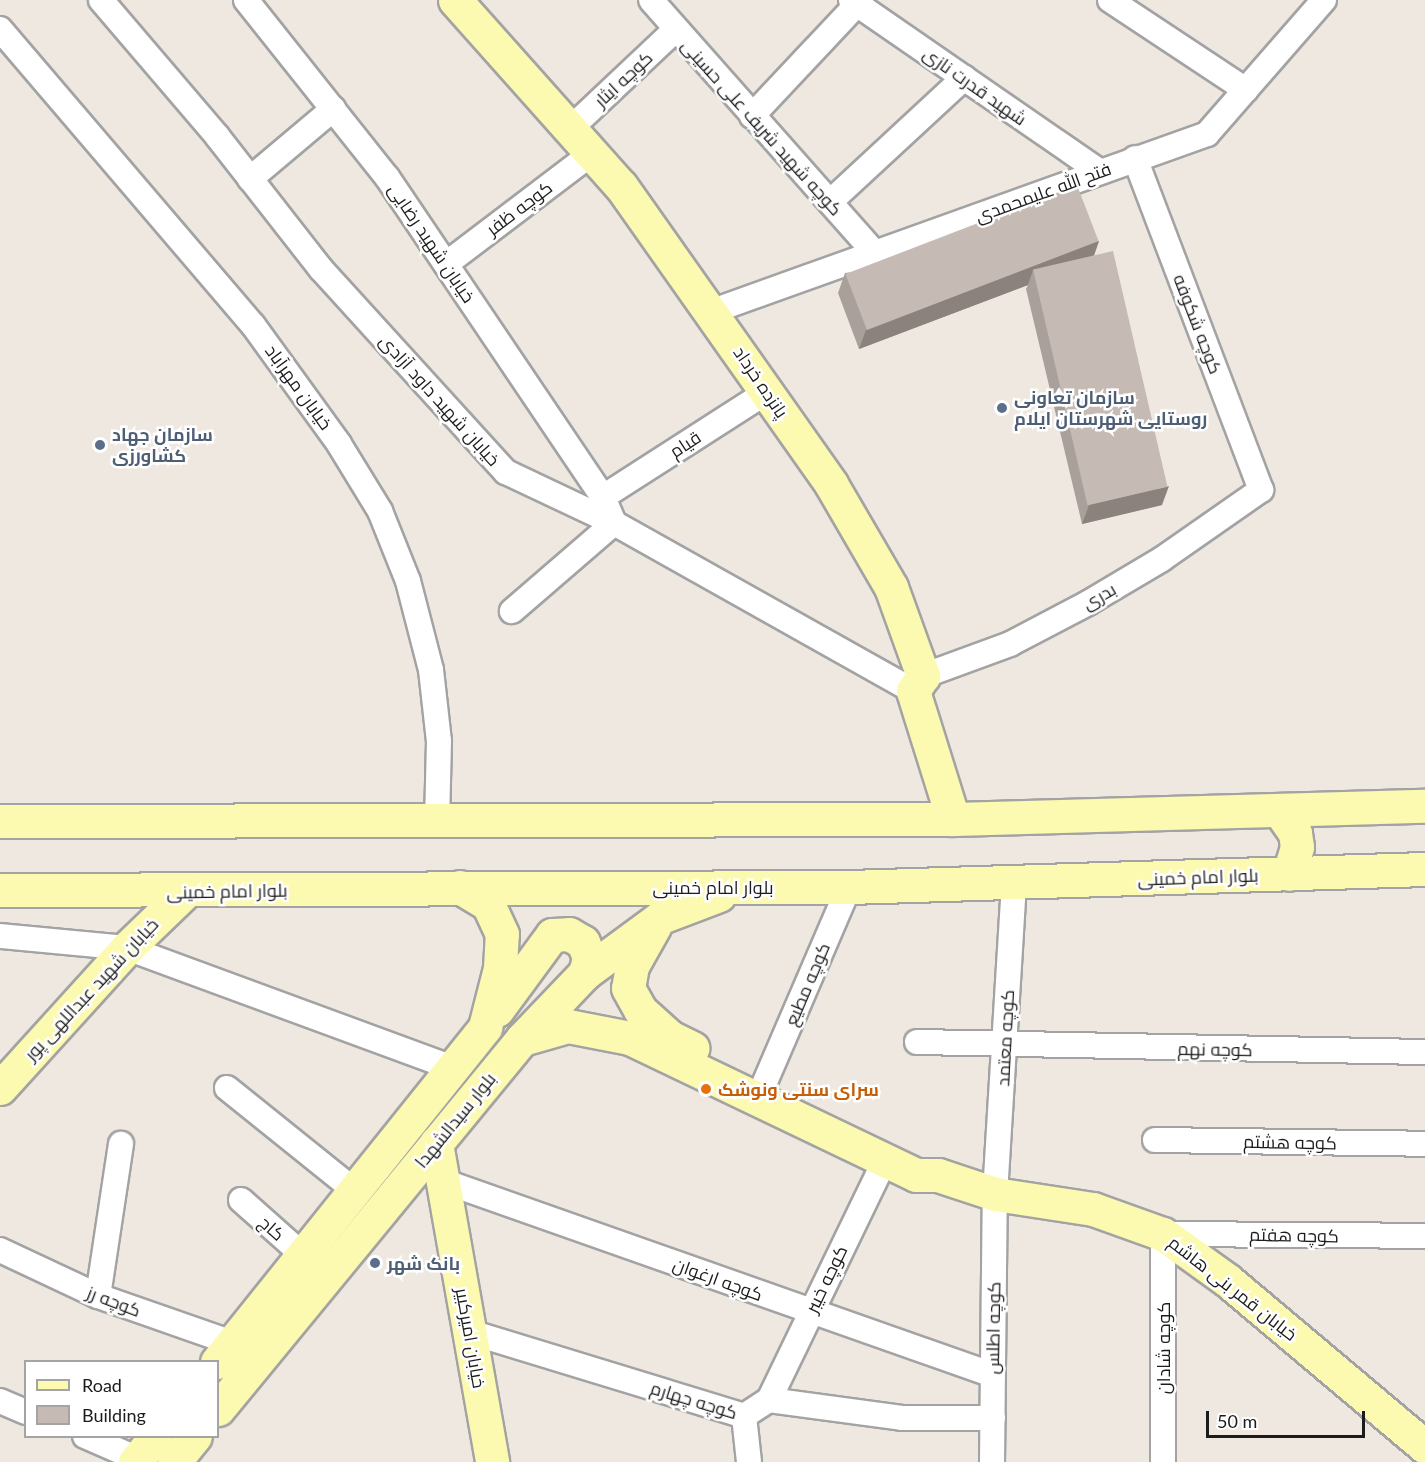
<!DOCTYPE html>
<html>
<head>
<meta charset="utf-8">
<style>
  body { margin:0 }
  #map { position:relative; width:1425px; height:1462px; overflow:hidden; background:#eee8e0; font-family:Lato,Cairo,sans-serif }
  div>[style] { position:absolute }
  .roads { filter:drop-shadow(2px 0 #a3a3a3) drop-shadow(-2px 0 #a3a3a3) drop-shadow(0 2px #a3a3a3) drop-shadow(0 -2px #a3a3a3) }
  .street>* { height:24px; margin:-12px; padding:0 12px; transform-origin:12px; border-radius:12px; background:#fff }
  .secondary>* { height:33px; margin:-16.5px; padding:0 16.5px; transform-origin:16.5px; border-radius:16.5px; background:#fcf9b0 }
  .wall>* { inset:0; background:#aaa09b }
  .shaded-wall>* { inset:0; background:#8b827e }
  .building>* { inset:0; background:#c6bab4; transform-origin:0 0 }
  .dots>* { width:16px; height:16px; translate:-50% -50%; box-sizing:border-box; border:3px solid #fff; border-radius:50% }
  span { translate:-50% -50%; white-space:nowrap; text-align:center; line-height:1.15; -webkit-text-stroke:5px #fff; paint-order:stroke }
  .street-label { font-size:18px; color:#1c1c1c }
  .service-label { font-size:18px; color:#4e5e75; font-weight:700 }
  .left { translate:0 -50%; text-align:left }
  .food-label { font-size:18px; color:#c56008; font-weight:700 }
  .legend { position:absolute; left:24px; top:1360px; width:195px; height:78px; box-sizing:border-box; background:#fff; border:2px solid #a4a4a4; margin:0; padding:8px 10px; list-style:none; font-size:18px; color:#1c1c1c }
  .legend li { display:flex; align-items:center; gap:12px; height:30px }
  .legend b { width:30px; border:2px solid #a4a4a4 }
  .scale { position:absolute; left:1206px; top:1411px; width:159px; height:27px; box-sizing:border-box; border:3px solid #1c1c1c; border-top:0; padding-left:8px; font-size:18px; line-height:21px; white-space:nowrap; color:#1c1c1c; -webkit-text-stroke:4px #fff; paint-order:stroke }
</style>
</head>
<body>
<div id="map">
  <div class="roads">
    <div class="street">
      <i style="left:101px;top:0;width:179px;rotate:49.5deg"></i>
      <i style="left:217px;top:136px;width:169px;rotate:52deg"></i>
      <i style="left:321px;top:269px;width:275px;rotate:47.7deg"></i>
      <i style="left:506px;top:472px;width:119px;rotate:25.3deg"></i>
      <i style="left:614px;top:523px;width:343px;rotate:29.3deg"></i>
      <i style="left:246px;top:0;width:226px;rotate:51.5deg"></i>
      <i style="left:387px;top:177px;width:386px;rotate:56deg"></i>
      <i style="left:603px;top:497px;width:28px;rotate:67deg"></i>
      <i style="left:614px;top:523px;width:135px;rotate:139.2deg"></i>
      <i style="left:651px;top:0;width:338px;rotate:48.5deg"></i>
      <i style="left:851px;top:0;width:301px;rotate:34.6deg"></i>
      <i style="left:1110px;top:0;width:163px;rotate:33.5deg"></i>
      <i style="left:0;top:29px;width:389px;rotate:49.5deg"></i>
      <i style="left:253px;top:325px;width:147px;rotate:54.1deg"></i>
      <i style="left:339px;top:444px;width:79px;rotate:58.5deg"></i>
      <i style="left:380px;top:511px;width:75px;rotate:68.2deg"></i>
      <i style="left:408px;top:581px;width:92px;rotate:75.5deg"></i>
      <i style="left:431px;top:670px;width:71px;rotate:83.6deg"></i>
      <i style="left:439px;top:741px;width:80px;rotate:91.4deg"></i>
      <i style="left:752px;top:116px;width:159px;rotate:-46.8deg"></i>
      <i style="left:570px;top:129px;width:144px;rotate:-43.3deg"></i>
      <i style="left:250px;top:179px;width:109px;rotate:-40.1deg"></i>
      <i style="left:830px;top:202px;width:183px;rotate:-42.8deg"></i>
      <i style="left:446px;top:264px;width:183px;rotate:-37.2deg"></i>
      <i style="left:713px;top:311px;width:525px;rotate:-19.71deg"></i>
      <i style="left:1207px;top:134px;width:178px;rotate:-48.9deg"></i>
      <i style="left:603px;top:497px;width:196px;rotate:-32.7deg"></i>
      <i style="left:923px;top:676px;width:93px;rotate:-20.2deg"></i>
      <i style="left:1010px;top:644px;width:88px;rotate:-27.7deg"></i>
      <i style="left:1088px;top:603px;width:86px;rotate:-30.7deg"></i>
      <i style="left:1162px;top:559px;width:121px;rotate:-34.9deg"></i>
      <i style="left:1261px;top:490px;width:355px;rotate:-110.8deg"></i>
      <i style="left:0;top:936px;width:128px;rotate:5.4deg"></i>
      <i style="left:127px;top:948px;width:348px;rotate:20.2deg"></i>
      <i style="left:917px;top:1042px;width:508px;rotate:1.13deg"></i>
      <i style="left:765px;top:1082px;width:212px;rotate:-66.7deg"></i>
      <i style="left:227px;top:1088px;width:164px;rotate:38.8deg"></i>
      <i style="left:1155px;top:1140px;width:270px;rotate:0.8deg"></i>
      <i style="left:443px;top:1181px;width:583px;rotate:19.43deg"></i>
      <i style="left:241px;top:1200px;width:83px;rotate:41.6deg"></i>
      <i style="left:0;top:1250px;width:108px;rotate:25.1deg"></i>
      <i style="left:98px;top:1296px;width:142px;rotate:19.3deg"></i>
      <i style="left:98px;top:1296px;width:154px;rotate:-81.4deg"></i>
      <i style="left:470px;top:1332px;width:287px;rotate:17deg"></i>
      <i style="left:744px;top:1416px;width:30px;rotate:-33deg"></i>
      <i style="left:769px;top:1400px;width:134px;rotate:7.7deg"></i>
      <i style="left:902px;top:1418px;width:91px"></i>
      <i style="left:769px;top:1400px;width:267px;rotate:-64.2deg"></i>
      <i style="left:0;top:1401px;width:28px;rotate:23deg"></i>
      <i style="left:744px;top:1416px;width:46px;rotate:83.8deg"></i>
      <i style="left:85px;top:1436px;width:58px;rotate:23.5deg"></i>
      <i style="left:992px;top:1462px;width:268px;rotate:-89.4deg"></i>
      <i style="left:995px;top:1194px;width:312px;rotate:-86.5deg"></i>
      <i style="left:1163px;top:1462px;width:228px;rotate:-90deg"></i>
      <i style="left:1163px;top:1234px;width:262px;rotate:0.4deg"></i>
    </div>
    <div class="secondary">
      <i style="left:455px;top:0;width:249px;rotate:48.3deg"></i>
      <i style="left:621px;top:186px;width:365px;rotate:54.8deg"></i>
      <i style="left:831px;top:484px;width:119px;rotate:59.8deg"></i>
      <i style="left:891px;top:587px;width:95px;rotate:70.2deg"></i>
      <i style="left:923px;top:676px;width:18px;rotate:124deg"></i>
      <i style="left:913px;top:691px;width:134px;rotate:72.6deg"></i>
      <i style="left:1279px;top:810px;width:28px;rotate:55deg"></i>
      <i style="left:1295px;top:833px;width:14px;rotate:82deg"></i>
      <i style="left:1297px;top:847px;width:28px;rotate:107deg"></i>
      <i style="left:0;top:821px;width:953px;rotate:-0.12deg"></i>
      <i style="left:953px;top:819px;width:472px;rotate:-1.6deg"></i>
      <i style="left:0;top:890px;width:849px;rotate:-0.2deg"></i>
      <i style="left:849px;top:887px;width:576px;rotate:-1.79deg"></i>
      <i style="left:654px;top:927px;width:45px;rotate:119.4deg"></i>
      <i style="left:632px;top:966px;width:22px;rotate:100deg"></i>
      <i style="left:628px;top:988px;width:25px;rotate:61deg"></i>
      <i style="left:640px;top:1010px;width:40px;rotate:42deg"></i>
      <i style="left:670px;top:1037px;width:25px;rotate:26deg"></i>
      <i style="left:497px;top:1010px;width:93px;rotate:-53.7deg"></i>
      <i style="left:552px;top:935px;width:17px;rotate:-3deg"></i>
      <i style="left:569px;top:934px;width:16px;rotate:30deg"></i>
      <i style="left:583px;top:942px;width:17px;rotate:69deg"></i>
      <i style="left:589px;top:958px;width:16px;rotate:105deg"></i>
      <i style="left:522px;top:1039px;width:48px;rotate:-15.8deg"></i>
      <i style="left:568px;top:1026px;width:63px;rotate:11deg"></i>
      <i style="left:630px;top:1038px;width:317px;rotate:25.6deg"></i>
      <i style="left:916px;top:1175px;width:22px"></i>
      <i style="left:938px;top:1175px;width:60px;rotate:18.4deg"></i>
      <i style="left:995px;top:1194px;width:99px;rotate:8.7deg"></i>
      <i style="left:1093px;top:1209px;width:74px;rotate:19.7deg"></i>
      <i style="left:1163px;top:1234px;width:79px;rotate:35.7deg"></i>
      <i style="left:1227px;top:1280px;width:259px;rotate:40.1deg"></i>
      <i style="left:0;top:1088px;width:189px;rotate:-47.8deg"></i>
      <i style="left:127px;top:948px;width:81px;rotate:-44deg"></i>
      <i style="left:436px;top:1143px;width:324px;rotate:80deg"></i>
      <i style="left:217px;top:1362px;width:429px;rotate:-51.3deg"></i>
      <i style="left:485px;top:1027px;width:61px;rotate:-75.7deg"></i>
      <i style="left:500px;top:968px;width:34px;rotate:-87deg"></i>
      <i style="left:502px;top:934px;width:33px;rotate:-115deg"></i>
      <i style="left:488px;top:904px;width:33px;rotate:-149deg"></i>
      <i style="left:218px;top:1409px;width:479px;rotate:-50.6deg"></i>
      <i style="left:522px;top:1039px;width:91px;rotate:-46.3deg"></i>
      <i style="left:585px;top:973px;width:94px;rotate:-36.4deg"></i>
      <i style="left:661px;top:917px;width:62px;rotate:-20.8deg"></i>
      <i style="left:135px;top:1462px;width:33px;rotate:-51deg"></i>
      <i style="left:174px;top:1462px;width:33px;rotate:-51deg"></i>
    </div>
  </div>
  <div class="wall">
    <i style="clip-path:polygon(1099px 241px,1094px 256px,1162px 505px,1082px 524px,1026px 289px,1028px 285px,859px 349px,838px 293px,845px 273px)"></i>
  </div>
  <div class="shaded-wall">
    <i style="clip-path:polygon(1099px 241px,1092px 260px,1033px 270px,1028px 285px,859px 349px,866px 330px)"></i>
    <i style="clip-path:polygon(1169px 486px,1162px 505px,1082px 524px,1089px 505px)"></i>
  </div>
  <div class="building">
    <i style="left:1077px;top:185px;width:60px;height:248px;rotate:69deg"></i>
    <i style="left:1113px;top:251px;width:242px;height:82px;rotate:77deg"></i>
  </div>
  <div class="dots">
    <i style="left:1002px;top:408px;background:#5c6f8a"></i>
    <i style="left:100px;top:445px;background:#5c6f8a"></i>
    <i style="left:706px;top:1089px;background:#e8710a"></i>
    <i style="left:375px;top:1263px;background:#5c6f8a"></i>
  </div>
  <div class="street-label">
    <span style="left:623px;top:79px;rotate:-43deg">کوچه ایثار</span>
    <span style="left:975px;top:86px;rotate:35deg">شهید قدرت نازی</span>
    <span style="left:762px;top:127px;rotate:48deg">کوچه شهید شریف علی حسینی</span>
    <span style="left:1043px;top:192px;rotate:-20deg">فتح الله علیمحمدی</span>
    <span style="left:519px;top:208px;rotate:-37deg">کوچه ظفر</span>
    <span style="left:432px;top:243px;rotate:56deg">خیابان شهید رضایی</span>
    <span style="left:1198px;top:324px;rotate:69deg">کوچه شکوفه</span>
    <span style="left:761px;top:382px;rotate:56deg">پانزده خرداد</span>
    <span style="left:299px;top:387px;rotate:54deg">خیابان مهرآباد</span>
    <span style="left:440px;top:400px;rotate:48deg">خیابان شهید داود آزادی</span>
    <span style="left:685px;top:444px;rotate:-33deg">قیام</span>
    <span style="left:1099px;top:596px;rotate:-30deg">بدری</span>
    <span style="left:1198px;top:877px;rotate:-2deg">بلوار امام خمینی</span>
    <span style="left:713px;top:887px">بلوار امام خمینی</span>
    <span style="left:227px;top:891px;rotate:-1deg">بلوار امام خمینی</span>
    <span style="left:807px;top:984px;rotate:-67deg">کوچه مطیع</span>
    <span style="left:91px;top:989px;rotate:-47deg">خیابان شهید عبداللهی پور</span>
    <span style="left:1005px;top:1038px;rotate:-87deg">کوچه معتمد</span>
    <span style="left:1215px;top:1049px;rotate:1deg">کوچه نهم</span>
    <span style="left:455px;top:1120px;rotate:-51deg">بلوار سیدالشهدا</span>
    <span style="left:1290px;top:1142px;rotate:1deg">کوچه هشتم</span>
    <span style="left:272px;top:1228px;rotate:42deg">کاج</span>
    <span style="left:1294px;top:1235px;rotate:1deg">کوچه هفتم</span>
    <span style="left:718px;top:1279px;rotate:20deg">کوچه ارغوان</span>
    <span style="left:826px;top:1279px;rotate:-64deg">کوچه خیبر</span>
    <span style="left:1233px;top:1288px;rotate:38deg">خیابان قمر بنی هاشم</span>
    <span style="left:114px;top:1301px;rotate:21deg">کوچه رز</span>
    <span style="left:993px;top:1328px;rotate:-89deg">کوچه اطلس</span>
    <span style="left:471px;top:1338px;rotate:80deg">خیابان امیرکبیر</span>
    <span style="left:1163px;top:1348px;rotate:-90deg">کوچه شادان</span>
    <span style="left:694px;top:1400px;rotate:17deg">کوچه چهارم</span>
  </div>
  <div class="service-label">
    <span class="left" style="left:1014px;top:408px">سازمان تعاونی<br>روستایی شهرستان ایلام</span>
    <span class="left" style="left:112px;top:445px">سازمان جهاد<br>کشاورزی</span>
    <span class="left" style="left:387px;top:1263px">بانک شهر</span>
  </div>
  <div class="food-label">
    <span class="left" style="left:718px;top:1089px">سرای سنتی ونوشک</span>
  </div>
  <ul class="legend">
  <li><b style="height:8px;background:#fcf9b0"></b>Road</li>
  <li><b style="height:16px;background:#c6bab4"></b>Building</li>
  </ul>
  <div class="scale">50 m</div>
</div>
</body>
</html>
